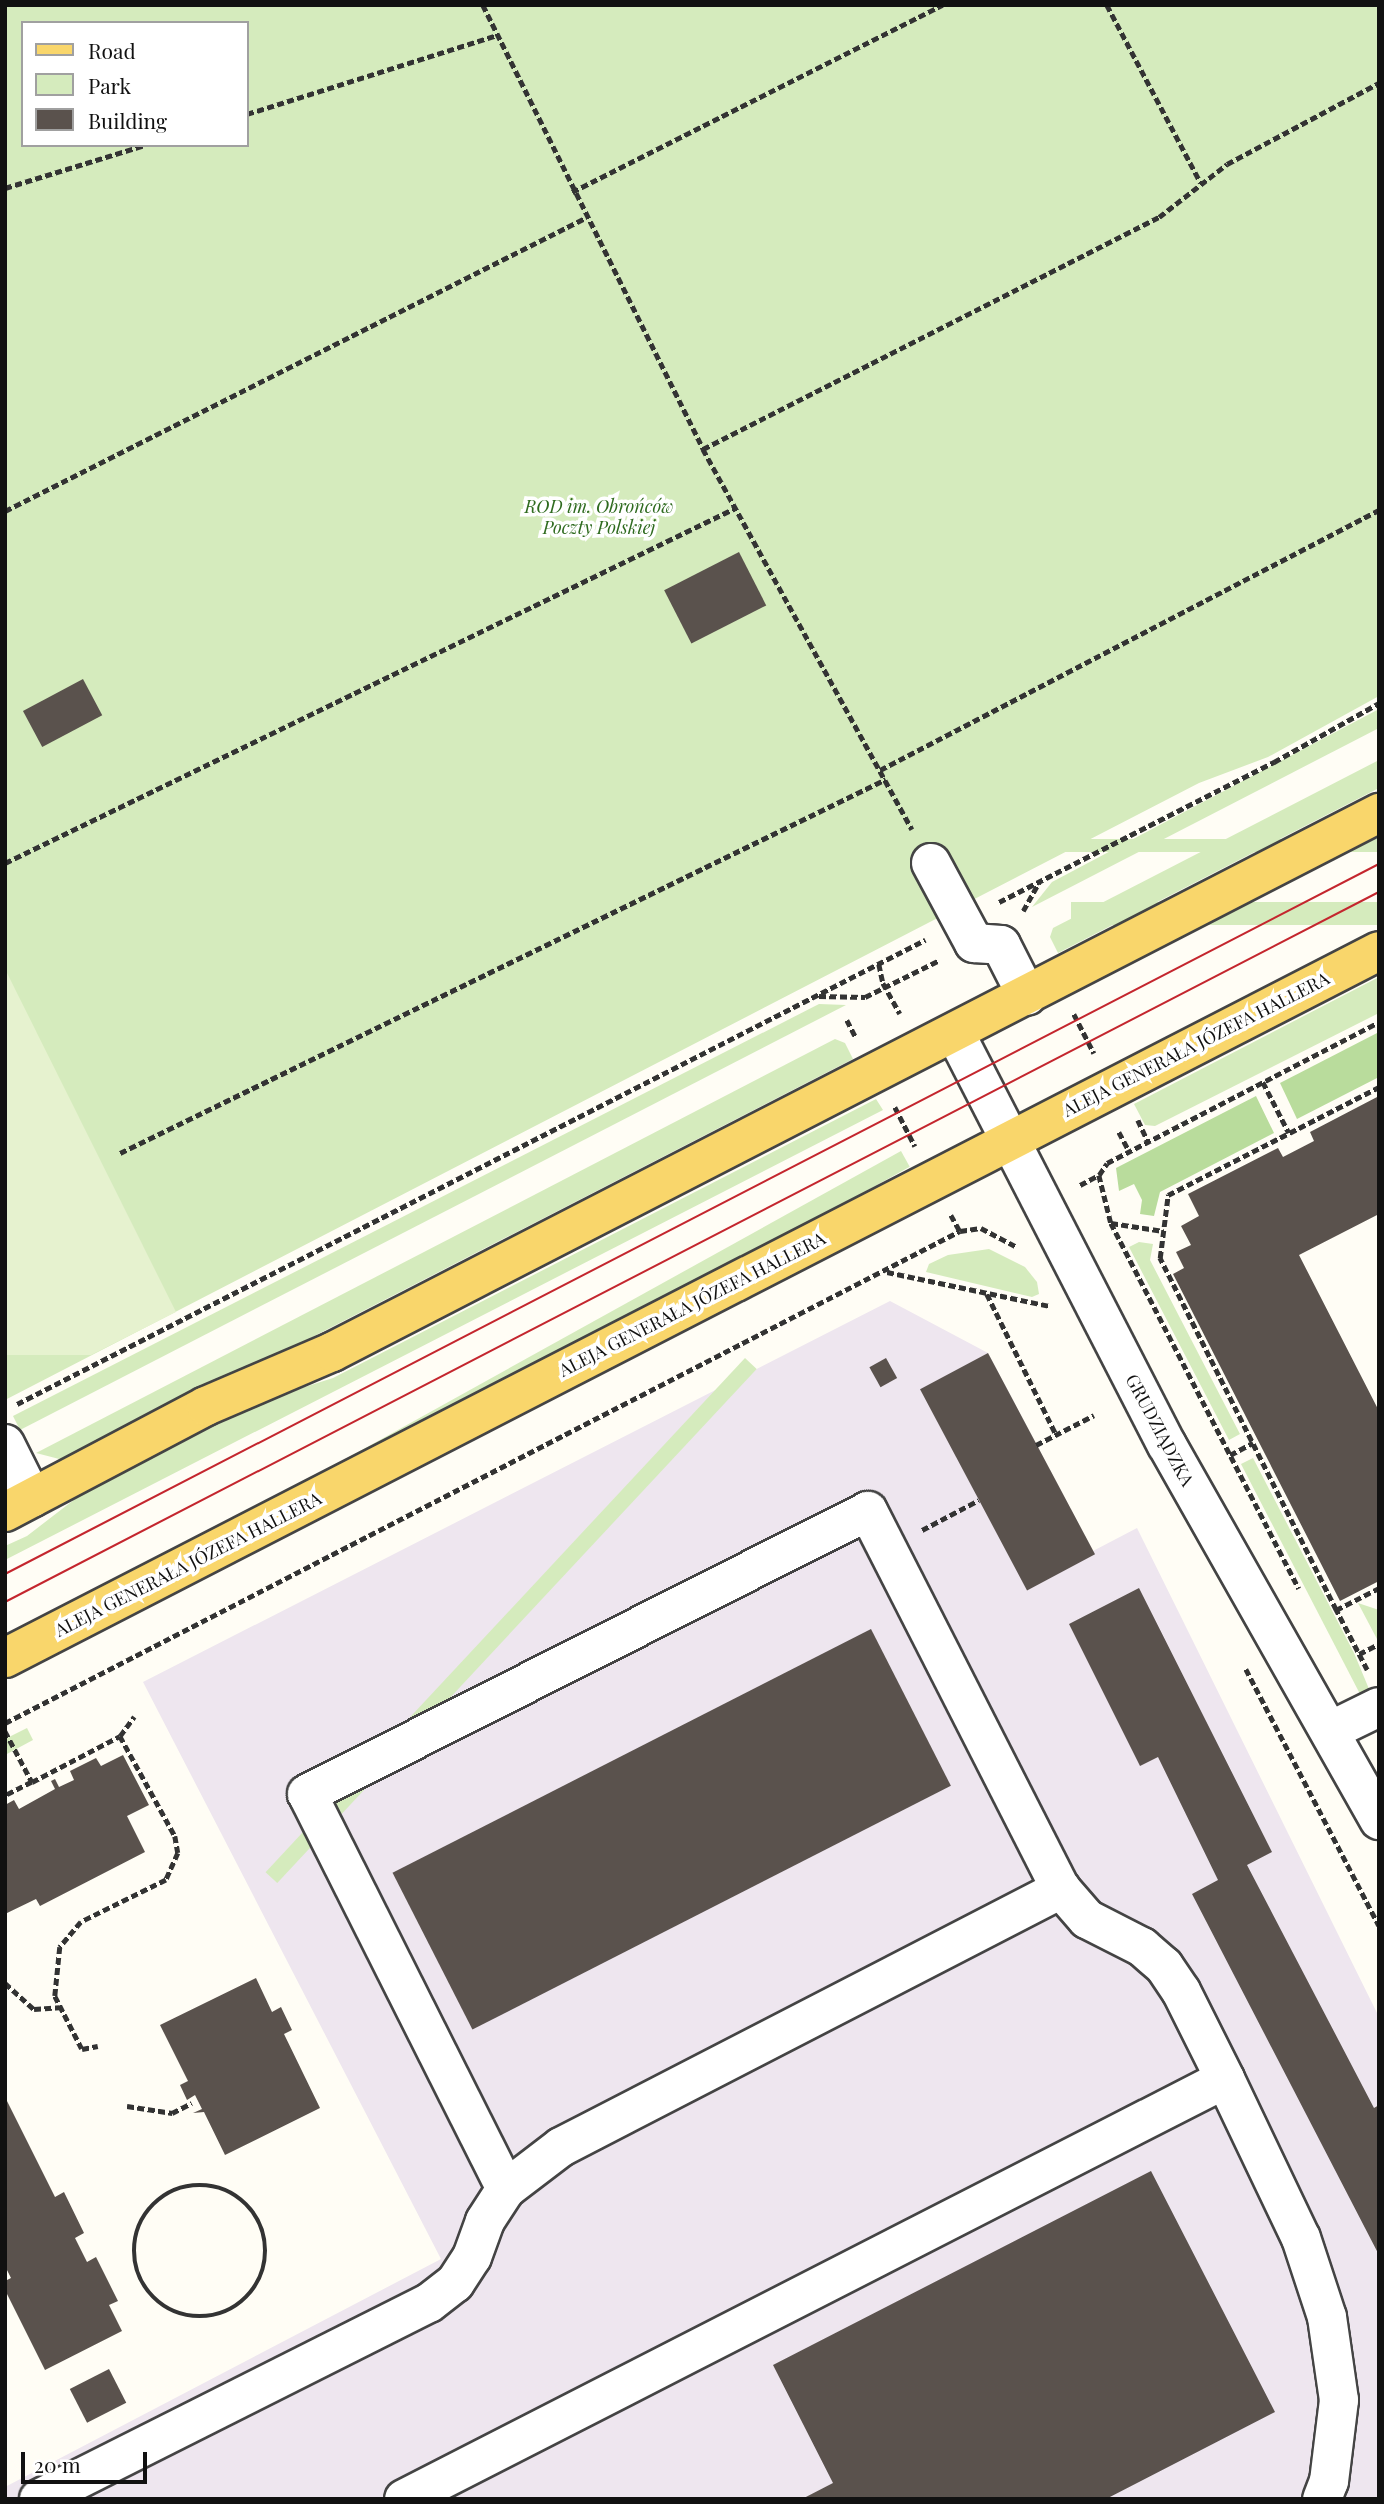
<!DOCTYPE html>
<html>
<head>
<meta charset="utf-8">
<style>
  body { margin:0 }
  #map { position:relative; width:1384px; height:2504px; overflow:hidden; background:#fffdf5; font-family:"Playfair Display",serif }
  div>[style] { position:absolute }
  .industrial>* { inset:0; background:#eee6ef }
  .green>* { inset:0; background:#d5ebbd; transform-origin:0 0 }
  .forest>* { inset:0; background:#b9dc9c }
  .pitch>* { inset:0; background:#e6f2cf }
  .building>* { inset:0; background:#5a524d; transform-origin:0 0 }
  .path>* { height:4.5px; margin-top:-2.25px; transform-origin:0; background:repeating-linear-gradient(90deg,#333 0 7px,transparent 0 10.5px) }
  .path>.ring { margin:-2.25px; padding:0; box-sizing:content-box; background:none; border:4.5px solid #333; border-radius:50% }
  .roads { filter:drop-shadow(2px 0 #444) drop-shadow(-2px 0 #444) drop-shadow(0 2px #444) drop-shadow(0 -2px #444) }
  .minor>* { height:38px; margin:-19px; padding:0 19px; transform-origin:19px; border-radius:19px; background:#fff }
  .major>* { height:38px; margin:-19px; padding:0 19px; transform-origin:19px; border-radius:19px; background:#f9d66b }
  .tram>* { height:2px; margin:-1px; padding:0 1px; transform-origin:1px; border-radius:1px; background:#c4262e }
  span { translate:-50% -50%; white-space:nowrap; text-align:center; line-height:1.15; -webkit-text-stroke:7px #fff; paint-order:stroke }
  .park-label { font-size:18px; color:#2f6b1f; font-style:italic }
  .street-label { font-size:18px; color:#111 }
  .frame { position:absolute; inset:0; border:7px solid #111; pointer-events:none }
  .legend { position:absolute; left:21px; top:21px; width:228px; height:126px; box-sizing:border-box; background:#fff; border:2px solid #a0a0a0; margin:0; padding:9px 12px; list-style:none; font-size:21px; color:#111 }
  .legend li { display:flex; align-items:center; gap:14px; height:35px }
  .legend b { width:35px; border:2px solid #a0a0a0 }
  .scale { position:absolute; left:21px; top:2452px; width:126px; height:32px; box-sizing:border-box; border:4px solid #111; border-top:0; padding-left:9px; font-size:21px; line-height:24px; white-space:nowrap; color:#111; -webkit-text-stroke:5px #fff; paint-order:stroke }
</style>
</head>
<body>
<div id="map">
  <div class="industrial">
    <i style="clip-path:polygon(890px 1301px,988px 1353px,1093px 1551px,1137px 1528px,1379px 2017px,1379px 2499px,5px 2499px,5px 2487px,441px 2259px,143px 1682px)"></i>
  </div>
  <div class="green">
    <i style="clip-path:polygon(evenodd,5px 5px,1379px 5px,1379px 696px,1268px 757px,1199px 783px,5px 1400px,5px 5px,23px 23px,247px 23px,247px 145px,23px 145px,23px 23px)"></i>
    <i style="clip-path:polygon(1379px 709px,1379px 728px,1032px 907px,1052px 882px)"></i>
    <i style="clip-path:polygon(1379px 760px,1379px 788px,1058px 953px,1050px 937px,1053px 928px)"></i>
    <i style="left:1379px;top:839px;width:13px;height:336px;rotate:90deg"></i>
    <i style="left:1379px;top:902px;width:23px;height:308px;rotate:90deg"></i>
    <i style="clip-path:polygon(1379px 977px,1379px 1013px,1155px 1126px,1145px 1125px,1134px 1104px)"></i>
    <i style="clip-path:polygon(819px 1004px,846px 1005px,20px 1430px,13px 1416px)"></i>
    <i style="clip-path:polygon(835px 1039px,845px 1043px,853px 1059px,79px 1457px,67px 1461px,36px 1453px)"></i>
    <i style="clip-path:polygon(876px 1099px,883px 1110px,5px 1560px,5px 1546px,27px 1536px,101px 1479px,224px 1413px,333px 1378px)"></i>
    <i style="left:901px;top:1151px;width:18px;height:1002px;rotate:61deg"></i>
    <i style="clip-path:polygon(1139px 1242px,1153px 1244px,1150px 1260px,1240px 1434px,1229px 1440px,1129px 1247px)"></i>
    <i style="clip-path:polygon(989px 1249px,1025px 1267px,1037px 1282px,1039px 1294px,1032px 1297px,926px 1272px,929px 1264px,948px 1255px)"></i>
    <i style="left:745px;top:1358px;width:16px;height:703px;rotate:43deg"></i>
    <i style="clip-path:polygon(1253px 1458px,1354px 1653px,1369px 1689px,1360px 1694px,1241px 1464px)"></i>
    <i style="clip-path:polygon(1358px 1603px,1379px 1610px,1379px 1638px,1377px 1639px)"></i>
    <i style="clip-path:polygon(27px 1728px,33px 1740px,5px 1755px,5px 1739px)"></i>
  </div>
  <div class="forest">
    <i style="clip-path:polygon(1379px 1032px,1379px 1077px,1297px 1119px,1280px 1083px)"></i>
    <i style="clip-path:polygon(1256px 1096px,1274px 1133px,1160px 1192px,1154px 1216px,1140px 1214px,1142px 1200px,1134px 1184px,1119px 1191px,1116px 1168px)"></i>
  </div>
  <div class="pitch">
    <i style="clip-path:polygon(5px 969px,176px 1312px,91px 1355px,5px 1355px)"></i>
  </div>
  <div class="building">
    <i style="left:739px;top:552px;width:60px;height:84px;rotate:63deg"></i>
    <i style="left:83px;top:679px;width:41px;height:68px;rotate:62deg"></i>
    <i style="clip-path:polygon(1379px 1096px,1379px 1214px,1299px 1255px,1379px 1411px,1379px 1581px,1340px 1601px,1173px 1274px,1184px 1268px,1176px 1252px,1191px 1245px,1181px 1226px,1199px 1216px,1188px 1194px,1278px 1148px,1283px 1157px,1314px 1141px,1310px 1132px)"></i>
    <i style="left:988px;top:1353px;width:228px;height:77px;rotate:62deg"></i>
    <i style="left:886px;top:1358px;width:23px;height:19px;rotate:61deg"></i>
    <i style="clip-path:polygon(1139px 1588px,1272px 1852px,1247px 1865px,1374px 2108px,1379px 2105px,1379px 2255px,1192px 1894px,1218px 1880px,1158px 1757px,1140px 1766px,1069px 1624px)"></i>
    <i style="left:871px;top:1629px;width:176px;height:537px;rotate:63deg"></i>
    <i style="clip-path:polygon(123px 1755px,149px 1805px,127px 1816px,145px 1852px,40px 1906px,36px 1899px,5px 1914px,5px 1805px,14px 1800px,19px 1809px,55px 1789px,51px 1781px,55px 1779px,59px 1787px,74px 1780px,70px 1771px,96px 1758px,101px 1766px)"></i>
    <i style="clip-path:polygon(256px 1978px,272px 2012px,281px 2007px,292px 2030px,284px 2034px,320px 2108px,225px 2155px,204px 2112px,193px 2113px,202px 2109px,195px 2095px,187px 2100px,180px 2085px,188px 2081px,160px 2025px)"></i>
    <i style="clip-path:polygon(5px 2097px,55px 2197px,64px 2192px,84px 2233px,75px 2238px,87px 2262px,96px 2257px,118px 2301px,109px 2305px,122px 2331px,45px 2370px,5px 2290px,5px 2281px,11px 2278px,5px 2266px)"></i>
    <i style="clip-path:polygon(1151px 2171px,1275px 2412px,1106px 2499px,802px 2499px,833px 2483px,773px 2365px)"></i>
    <i style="left:109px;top:2369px;width:38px;height:44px;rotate:63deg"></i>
  </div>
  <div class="path">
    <i style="left:483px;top:5px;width:496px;rotate:63.6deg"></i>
    <i style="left:703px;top:449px;width:434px;rotate:61.2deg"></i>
    <i style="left:1107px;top:5px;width:201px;rotate:62.2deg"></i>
    <i style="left:247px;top:114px;width:262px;rotate:-17.5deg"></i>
    <i style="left:5px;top:188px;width:146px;rotate:-17.1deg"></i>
    <i style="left:572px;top:192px;width:415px;rotate:-26.8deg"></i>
    <i style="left:703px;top:449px;width:512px;rotate:-26.97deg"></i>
    <i style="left:1159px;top:217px;width:86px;rotate:-37.9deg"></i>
    <i style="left:1227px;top:164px;width:172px;rotate:-28.1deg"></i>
    <i style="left:5px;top:511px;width:650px;rotate:-26.8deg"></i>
    <i style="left:880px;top:770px;width:563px;rotate:-27.52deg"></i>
    <i style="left:5px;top:863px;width:812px;rotate:-25.93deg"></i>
    <i style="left:999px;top:902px;width:309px;rotate:-27deg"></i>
    <i style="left:1274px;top:762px;width:120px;rotate:-29.3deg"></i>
    <i style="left:1023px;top:911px;width:33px;rotate:-61deg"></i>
    <i style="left:879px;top:964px;width:19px;rotate:78deg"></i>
    <i style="left:883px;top:983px;width:35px;rotate:61deg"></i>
    <i style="left:819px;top:996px;width:46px;rotate:1.2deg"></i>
    <i style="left:865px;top:997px;width:81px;rotate:-26.3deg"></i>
    <i style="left:1074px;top:1014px;width:44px;rotate:62.9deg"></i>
    <i style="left:847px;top:1020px;width:20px;rotate:63deg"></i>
    <i style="left:1263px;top:1082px;width:57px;rotate:63deg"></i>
    <i style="left:895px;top:1107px;width:44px;rotate:62.9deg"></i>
    <i style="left:1138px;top:1120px;width:23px;rotate:65deg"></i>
    <i style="left:1119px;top:1132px;width:21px;rotate:62deg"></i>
    <i style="left:120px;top:1153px;width:852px;rotate:-26.02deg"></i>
    <i style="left:1099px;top:1175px;width:49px;rotate:76deg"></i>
    <i style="left:1111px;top:1223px;width:411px;rotate:62.8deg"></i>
    <i style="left:1080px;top:1185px;width:21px;rotate:-28deg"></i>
    <i style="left:1099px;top:1175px;width:14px;rotate:-56deg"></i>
    <i style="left:1107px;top:1163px;width:306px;rotate:-27.4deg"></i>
    <i style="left:951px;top:1215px;width:18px;rotate:61deg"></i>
    <i style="left:1111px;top:1223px;width:53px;rotate:8.7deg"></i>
    <i style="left:887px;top:1272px;width:167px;rotate:11.8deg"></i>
    <i style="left:987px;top:1294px;width:156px;rotate:63.8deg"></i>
    <i style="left:17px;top:1404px;width:1020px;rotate:-27.07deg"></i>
    <i style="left:1036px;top:1445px;width:65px;rotate:-27.3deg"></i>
    <i style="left:1230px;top:1455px;width:26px;rotate:-28deg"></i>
    <i style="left:922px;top:1530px;width:64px;rotate:-27.8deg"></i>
    <i style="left:1336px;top:1610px;width:394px;rotate:-116.6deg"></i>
    <i style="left:1160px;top:1258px;width:64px;rotate:-82.8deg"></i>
    <i style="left:1168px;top:1195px;width:237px;rotate:-27.1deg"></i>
    <i style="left:1359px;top:1654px;width:22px;rotate:-27deg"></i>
    <i style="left:1246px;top:1669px;width:289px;rotate:62.6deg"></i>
    <i style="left:1367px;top:1670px;width:68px;rotate:-117.3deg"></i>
    <i style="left:1336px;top:1610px;width:48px;rotate:-27.1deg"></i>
    <i style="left:5px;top:1723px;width:1074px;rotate:-27.26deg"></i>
    <i style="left:960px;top:1231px;width:21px;rotate:-8deg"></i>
    <i style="left:981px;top:1228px;width:41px;rotate:27.8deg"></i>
    <i style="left:5px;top:1731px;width:58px;rotate:62.1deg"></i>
    <i style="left:32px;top:1782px;width:30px;rotate:153deg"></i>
    <i style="left:120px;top:1736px;width:24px;rotate:-54deg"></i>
    <i style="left:32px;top:1782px;width:99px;rotate:-27.6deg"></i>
    <i style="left:120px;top:1736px;width:114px;rotate:61.2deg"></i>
    <i style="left:175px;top:1836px;width:17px;rotate:80deg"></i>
    <i style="left:178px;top:1853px;width:30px;rotate:114deg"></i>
    <i style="left:166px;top:1880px;width:95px;rotate:153.7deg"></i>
    <i style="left:81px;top:1922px;width:33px;rotate:130deg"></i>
    <i style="left:60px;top:1947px;width:49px;rotate:95.8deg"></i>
    <i style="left:55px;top:1996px;width:59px;rotate:63deg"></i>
    <i style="left:82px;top:2049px;width:16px;rotate:-11deg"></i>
    <i style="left:5px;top:1983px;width:39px;rotate:42deg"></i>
    <i style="left:34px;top:2009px;width:26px;rotate:-4deg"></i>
    <i style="left:127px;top:2106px;width:46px;rotate:8.8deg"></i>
    <i style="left:172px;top:2113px;width:22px;rotate:-27deg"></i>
    <i class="ring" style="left:134px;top:2185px;width:127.5px;height:127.5px"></i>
  </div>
  <div class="roads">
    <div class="minor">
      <i style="left:931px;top:863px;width:91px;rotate:61.7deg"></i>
      <i style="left:974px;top:943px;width:27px;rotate:4deg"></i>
      <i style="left:1001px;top:945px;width:57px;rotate:63deg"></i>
      <i style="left:955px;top:1033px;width:463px;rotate:62.8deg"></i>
      <i style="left:1167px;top:1445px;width:431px;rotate:60.5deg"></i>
      <i style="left:5px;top:1444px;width:60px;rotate:63.4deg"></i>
      <i style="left:1332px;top:1730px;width:52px;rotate:-26.1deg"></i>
      <i style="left:1225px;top:2079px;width:176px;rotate:64.5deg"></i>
      <i style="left:1301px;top:2238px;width:83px;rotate:71.8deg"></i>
      <i style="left:1327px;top:2317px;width:84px;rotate:81.8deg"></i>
      <i style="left:1339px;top:2400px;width:82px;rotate:97deg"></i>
      <i style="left:1329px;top:2481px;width:19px;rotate:111deg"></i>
      <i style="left:506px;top:2189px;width:442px;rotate:-116.7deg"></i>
      <i style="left:307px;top:1794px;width:628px;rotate:-26.77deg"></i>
      <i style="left:868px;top:1511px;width:424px;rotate:63deg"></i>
      <i style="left:39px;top:2499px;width:436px;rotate:-26.7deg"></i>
      <i style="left:429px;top:2303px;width:33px;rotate:-38deg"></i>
      <i style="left:455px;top:2283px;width:31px;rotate:-57deg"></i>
      <i style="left:472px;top:2257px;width:38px;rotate:-70deg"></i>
      <i style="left:485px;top:2221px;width:38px;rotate:-57deg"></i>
      <i style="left:506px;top:2189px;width:69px;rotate:-37.4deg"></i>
      <i style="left:561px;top:2147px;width:563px;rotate:-27.29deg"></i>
      <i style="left:1061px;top:1889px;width:40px;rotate:49deg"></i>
      <i style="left:1087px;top:1919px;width:62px;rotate:27deg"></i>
      <i style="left:1142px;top:1947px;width:29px;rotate:41deg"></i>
      <i style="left:1164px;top:1966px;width:30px;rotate:56deg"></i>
      <i style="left:1181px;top:1991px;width:98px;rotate:63.4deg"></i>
      <i style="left:1225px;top:2079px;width:922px;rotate:152.91deg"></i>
    </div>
    <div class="major">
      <i style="left:5px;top:1512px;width:227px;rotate:-27.8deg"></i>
      <i style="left:206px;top:1406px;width:137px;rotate:-23.2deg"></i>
      <i style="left:332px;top:1352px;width:1178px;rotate:-27.24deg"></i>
      <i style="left:5px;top:1658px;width:1545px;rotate:-27.23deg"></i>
    </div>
  </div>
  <div class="tram">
    <i style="left:5px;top:1574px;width:1547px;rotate:-27.33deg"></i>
    <i style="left:5px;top:1602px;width:1547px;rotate:-27.33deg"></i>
  </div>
  <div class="park-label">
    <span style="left:599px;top:517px">ROD im. Obrońców<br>Poczty Polskiej</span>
  </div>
  <div class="street-label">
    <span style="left:1196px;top:1044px;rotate:-27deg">ALEJA GENERAŁA JÓZEFA HALLERA</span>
    <span style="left:692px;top:1304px;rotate:-27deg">ALEJA GENERAŁA JÓZEFA HALLERA</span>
    <span style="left:1160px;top:1430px;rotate:62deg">GRUDZIĄDZKA</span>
    <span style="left:188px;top:1564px;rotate:-27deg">ALEJA GENERAŁA JÓZEFA HALLERA</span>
  </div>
  <div class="frame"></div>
  <ul class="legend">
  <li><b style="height:9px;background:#f9d66b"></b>Road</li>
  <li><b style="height:19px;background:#d5ebbd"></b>Park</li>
  <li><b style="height:19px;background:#5a524d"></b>Building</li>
  </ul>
  <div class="scale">20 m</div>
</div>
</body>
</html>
